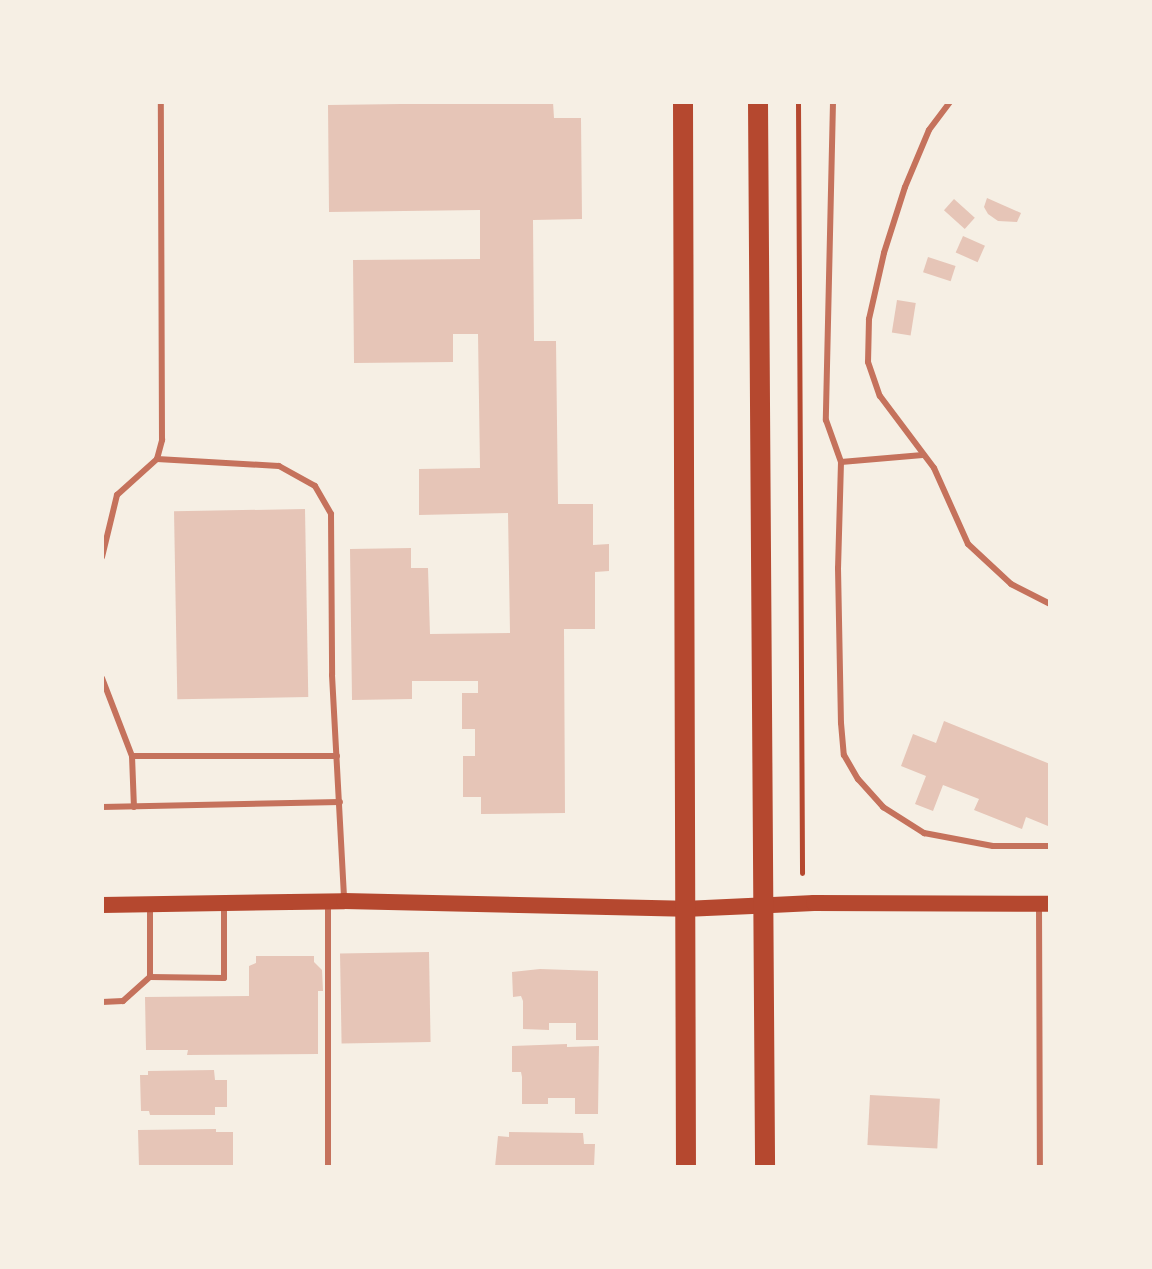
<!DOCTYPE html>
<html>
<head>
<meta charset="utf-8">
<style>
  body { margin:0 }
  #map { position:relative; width:1152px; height:1269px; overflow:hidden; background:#f6efe4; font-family:Arial,sans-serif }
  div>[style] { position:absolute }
  .building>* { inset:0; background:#e6c5b7; transform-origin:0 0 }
  .path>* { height:5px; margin:-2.5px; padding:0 2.5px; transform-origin:2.5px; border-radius:2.5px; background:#b5482f }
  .service>* { height:6px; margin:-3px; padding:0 3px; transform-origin:3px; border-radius:3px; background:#c5725c }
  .secondary>* { height:16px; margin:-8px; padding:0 8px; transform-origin:8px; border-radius:8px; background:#b5482f }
  .primary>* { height:20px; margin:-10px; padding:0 10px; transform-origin:10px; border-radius:10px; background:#b5482f }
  span { translate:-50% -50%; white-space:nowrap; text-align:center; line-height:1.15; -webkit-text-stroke:7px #f6efe4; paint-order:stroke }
  .frame { position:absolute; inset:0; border:104px solid #f6efe4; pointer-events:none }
</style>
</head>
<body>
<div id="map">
  <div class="building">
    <i style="clip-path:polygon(553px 102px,554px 118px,581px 118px,582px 219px,533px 220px,534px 341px,556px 341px,558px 504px,593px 504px,593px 545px,609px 544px,609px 571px,595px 572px,595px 629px,564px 629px,565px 813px,481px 814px,481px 797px,463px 797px,463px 756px,475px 756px,475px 729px,462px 729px,462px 693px,478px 693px,478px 681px,412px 681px,412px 699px,352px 700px,350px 549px,411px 548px,411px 568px,428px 568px,430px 634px,510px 633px,508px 513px,419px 515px,419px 469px,480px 468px,478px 334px,453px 334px,453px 362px,354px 363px,353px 260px,480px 259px,480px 210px,329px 212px,328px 105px)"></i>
    <i style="clip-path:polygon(987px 198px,1021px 213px,1017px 222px,998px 221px,988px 214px,984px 207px)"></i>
    <i style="left:954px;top:199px;width:28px;height:15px;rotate:42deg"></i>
    <i style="left:963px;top:236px;width:24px;height:18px;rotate:24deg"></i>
    <i style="left:928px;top:257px;width:29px;height:16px;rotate:18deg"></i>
    <i style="left:897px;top:300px;width:19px;height:33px;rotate:9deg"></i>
    <i style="left:305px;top:509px;width:188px;height:131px;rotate:89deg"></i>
    <i style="clip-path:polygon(944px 721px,1050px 764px,1048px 826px,1026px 817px,1022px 829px,974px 810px,979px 799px,943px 785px,933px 811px,915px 804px,926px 776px,901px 766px,913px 734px,936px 743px)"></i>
    <i style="left:429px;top:952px;width:90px;height:89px;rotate:89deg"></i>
    <i style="clip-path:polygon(256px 956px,314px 956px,314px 962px,322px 970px,323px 991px,318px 991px,318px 1054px,187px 1055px,188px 1050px,146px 1050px,145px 997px,249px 996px,249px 966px,256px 963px)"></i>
    <i style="clip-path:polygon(540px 969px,598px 971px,598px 1040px,576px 1040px,576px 1023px,549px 1023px,549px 1030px,523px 1029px,523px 1001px,521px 996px,513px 997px,512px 972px)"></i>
    <i style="clip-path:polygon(567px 1044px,567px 1047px,599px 1046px,598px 1114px,575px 1114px,575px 1098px,548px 1098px,548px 1104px,522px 1104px,522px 1077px,521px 1072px,512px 1072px,512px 1046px)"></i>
    <i style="clip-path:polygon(214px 1070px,215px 1080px,227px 1080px,227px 1107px,215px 1107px,215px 1115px,150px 1115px,149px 1111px,141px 1111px,140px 1075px,148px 1075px,148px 1071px)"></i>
    <i style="left:870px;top:1095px;width:70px;height:50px;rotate:3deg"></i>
    <i style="clip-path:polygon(216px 1129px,216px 1132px,233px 1132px,233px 1165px,139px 1167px,138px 1130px)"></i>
    <i style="clip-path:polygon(509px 1132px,583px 1133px,584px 1144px,595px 1144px,594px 1167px,495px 1167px,498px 1136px,509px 1137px)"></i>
  </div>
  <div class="path">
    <i style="left:798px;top:102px;width:771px;rotate:89.7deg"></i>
  </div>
  <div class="service">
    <i style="left:833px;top:102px;width:318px;rotate:91.3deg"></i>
    <i style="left:826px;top:420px;width:45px;rotate:70.3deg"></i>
    <i style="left:841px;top:462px;width:106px;rotate:91.6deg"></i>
    <i style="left:838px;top:568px;width:155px;rotate:88.9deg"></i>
    <i style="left:841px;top:723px;width:32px;rotate:85deg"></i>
    <i style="left:844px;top:755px;width:28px;rotate:60deg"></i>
    <i style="left:858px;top:779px;width:38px;rotate:48deg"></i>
    <i style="left:883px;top:807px;width:49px;rotate:32.4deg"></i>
    <i style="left:924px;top:833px;width:70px;rotate:10.7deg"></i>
    <i style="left:993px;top:846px;width:57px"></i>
    <i style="left:950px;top:102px;width:35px;rotate:127deg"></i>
    <i style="left:929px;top:130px;width:62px;rotate:112.8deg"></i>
    <i style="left:905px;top:187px;width:69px;rotate:107.7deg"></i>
    <i style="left:884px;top:253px;width:68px;rotate:102.8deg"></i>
    <i style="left:869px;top:319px;width:43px;rotate:91.3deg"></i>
    <i style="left:868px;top:362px;width:36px;rotate:71deg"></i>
    <i style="left:880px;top:396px;width:90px;rotate:53.1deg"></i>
    <i style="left:934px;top:468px;width:83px;rotate:65.9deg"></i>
    <i style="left:968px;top:544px;width:59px;rotate:42.9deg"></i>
    <i style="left:1011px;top:584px;width:44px;rotate:27.1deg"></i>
    <i style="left:157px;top:459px;width:122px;rotate:3.3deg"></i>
    <i style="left:279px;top:466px;width:41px;rotate:29.1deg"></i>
    <i style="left:315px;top:486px;width:32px;rotate:60deg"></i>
    <i style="left:331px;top:514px;width:161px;rotate:89.6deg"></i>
    <i style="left:332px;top:675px;width:223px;rotate:86.9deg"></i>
    <i style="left:841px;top:462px;width:82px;rotate:-4.9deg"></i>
    <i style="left:102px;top:557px;width:64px;rotate:-76.4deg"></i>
    <i style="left:117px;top:495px;width:54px;rotate:-42deg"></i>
    <i style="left:157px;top:459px;width:20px;rotate:-75deg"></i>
    <i style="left:162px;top:440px;width:338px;rotate:-90.2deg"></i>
    <i style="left:102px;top:678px;width:84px;rotate:69deg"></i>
    <i style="left:132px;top:756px;width:51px;rotate:87.8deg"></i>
    <i style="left:132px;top:756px;width:205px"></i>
    <i style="left:102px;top:807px;width:238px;rotate:-1.2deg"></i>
    <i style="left:1039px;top:904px;width:263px;rotate:89.8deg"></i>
    <i style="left:328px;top:905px;width:262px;rotate:90deg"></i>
    <i style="left:150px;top:977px;width:73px;rotate:-90deg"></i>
    <i style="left:102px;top:1002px;width:21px;rotate:-3deg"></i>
    <i style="left:123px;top:1001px;width:36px;rotate:-42deg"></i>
    <i style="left:150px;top:977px;width:74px;rotate:0.8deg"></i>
    <i style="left:224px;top:978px;width:73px;rotate:-90deg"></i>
  </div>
  <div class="secondary">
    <i style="left:102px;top:905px;width:242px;rotate:-0.9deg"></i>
    <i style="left:344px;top:901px;width:340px;rotate:1.3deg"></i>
    <i style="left:684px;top:909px;width:130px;rotate:-2.6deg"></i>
    <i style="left:814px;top:903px;width:236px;rotate:0.2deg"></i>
  </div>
  <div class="primary">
    <i style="left:683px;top:102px;width:1065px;rotate:89.84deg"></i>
    <i style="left:758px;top:102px;width:1065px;rotate:89.62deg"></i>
  </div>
  <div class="frame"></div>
</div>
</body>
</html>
